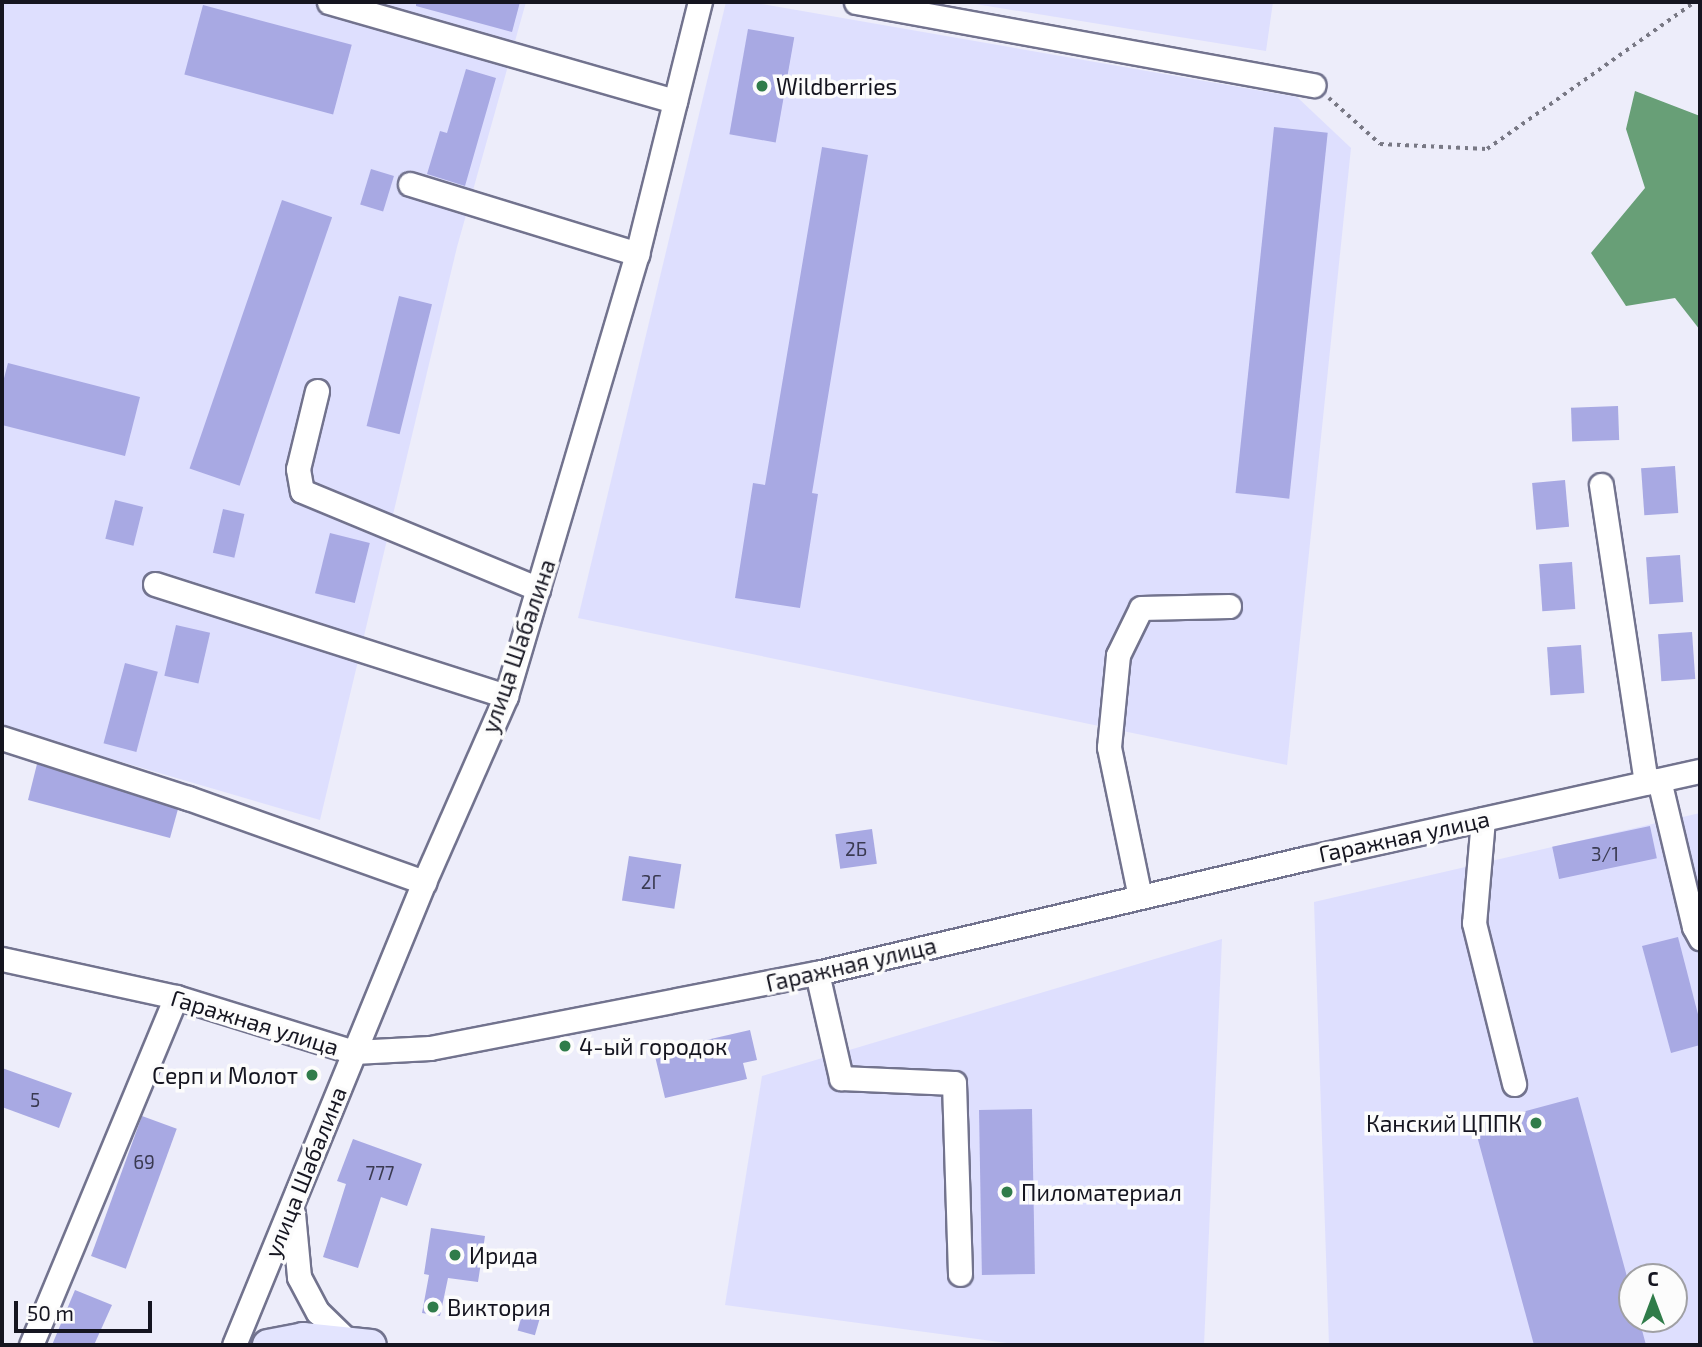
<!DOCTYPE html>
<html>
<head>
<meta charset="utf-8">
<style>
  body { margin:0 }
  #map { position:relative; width:1702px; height:1347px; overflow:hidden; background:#ededfa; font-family:"Exo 2",sans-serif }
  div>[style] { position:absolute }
  .built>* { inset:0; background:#dedffe }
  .water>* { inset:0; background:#689f77 }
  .building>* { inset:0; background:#a8a9e3; transform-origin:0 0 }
  .path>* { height:3.5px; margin-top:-1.75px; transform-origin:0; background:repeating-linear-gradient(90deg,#787884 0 3.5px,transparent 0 8.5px) }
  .roads { filter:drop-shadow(2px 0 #72738e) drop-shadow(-2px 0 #72738e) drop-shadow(0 2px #72738e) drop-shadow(0 -2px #72738e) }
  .minor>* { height:23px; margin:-11.5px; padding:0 11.5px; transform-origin:11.5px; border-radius:11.5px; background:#fff }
  .major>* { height:30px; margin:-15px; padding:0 15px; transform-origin:15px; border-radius:15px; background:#e3e4fe }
  .dots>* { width:19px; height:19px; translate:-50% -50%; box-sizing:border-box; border:4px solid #fcfcfc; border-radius:50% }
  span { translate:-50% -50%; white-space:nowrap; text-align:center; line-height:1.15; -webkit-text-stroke:7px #fcfcfc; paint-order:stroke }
  .number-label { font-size:19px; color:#3a3a51 }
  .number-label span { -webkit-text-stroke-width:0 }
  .poi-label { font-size:23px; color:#151520 }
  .left { translate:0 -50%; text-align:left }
  .right { translate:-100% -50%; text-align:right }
  .street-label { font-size:23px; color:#151520 }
  .frame { position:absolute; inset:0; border:4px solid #151520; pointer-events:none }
  .north { position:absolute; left:1618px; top:1263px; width:70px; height:70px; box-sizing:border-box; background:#fcfcfc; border:2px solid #a0a0a4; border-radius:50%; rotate:0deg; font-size:19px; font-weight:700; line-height:28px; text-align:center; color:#151520 }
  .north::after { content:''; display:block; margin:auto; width:24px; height:32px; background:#307c4a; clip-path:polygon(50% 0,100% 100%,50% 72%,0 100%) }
  .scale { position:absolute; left:14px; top:1301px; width:138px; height:32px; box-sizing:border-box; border:4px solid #151520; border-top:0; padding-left:9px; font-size:21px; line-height:24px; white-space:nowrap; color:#151520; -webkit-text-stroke:5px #fcfcfc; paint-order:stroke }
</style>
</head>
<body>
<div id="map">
  <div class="built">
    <i style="clip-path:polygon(2px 2px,526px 2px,457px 247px,320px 820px,2px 727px)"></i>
    <i style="clip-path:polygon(726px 2px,750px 2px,1297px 97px,1351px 148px,1287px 765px,578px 618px)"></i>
    <i style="clip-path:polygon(963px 2px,1273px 2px,1266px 51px)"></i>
    <i style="clip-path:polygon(evenodd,1700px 813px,1700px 1345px,1329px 1345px,1314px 902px,1700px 813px,1632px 1277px,1674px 1277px,1674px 1319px,1632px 1319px,1632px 1277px)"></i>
    <i style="clip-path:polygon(1222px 939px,1204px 1345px,1021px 1345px,725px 1305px,762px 1076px)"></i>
  </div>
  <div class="water">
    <i style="clip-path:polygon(1635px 91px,1700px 116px,1700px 330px,1675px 298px,1626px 306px,1591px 253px,1645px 188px,1626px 129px)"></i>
  </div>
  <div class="building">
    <i style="clip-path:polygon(416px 2px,520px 2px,512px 32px,416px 6px)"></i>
    <i style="left:203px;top:5px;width:154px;height:72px;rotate:15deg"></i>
    <i style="left:748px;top:29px;width:47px;height:107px;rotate:10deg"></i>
    <i style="clip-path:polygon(466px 69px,496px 78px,465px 186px,427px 174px,440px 131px,447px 133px)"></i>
    <i style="left:1274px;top:127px;width:54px;height:368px;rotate:6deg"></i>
    <i style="clip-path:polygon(822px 147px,868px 155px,812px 493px,818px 494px,800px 608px,735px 598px,753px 483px,765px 485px)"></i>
    <i style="left:371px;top:169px;width:24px;height:37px;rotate:17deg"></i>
    <i style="left:282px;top:200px;width:53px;height:284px;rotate:19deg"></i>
    <i style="left:399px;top:296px;width:34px;height:134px;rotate:14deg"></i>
    <i style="clip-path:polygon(8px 363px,140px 397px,125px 456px,2px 425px,2px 386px)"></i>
    <i style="left:1618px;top:406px;width:34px;height:47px;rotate:88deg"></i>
    <i style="left:1675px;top:466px;width:47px;height:34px;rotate:86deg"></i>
    <i style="left:1565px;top:480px;width:47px;height:33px;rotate:85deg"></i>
    <i style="left:115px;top:500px;width:29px;height:40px;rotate:14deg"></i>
    <i style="left:223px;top:509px;width:22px;height:45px;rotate:13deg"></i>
    <i style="left:330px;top:533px;width:41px;height:62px;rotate:14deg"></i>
    <i style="left:1680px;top:555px;width:47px;height:34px;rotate:86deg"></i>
    <i style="left:1572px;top:562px;width:47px;height:33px;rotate:86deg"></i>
    <i style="left:176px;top:625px;width:35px;height:52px;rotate:13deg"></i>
    <i style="left:1692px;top:632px;width:47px;height:34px;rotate:86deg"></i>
    <i style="left:1581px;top:645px;width:48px;height:34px;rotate:86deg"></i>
    <i style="left:125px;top:663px;width:34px;height:83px;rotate:15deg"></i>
    <i style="clip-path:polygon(37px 764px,178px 809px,170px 838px,28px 800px)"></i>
    <i style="left:1650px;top:826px;width:33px;height:100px;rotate:78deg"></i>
    <i style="left:872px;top:829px;width:35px;height:37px;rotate:82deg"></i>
    <i style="left:629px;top:856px;width:53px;height:45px;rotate:9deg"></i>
    <i style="clip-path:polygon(1678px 937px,1700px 1022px,1700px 1045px,1671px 1053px,1642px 946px)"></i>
    <i style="clip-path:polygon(750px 1030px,757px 1060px,743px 1063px,747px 1079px,665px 1098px,654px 1052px)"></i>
    <i style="clip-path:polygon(2px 1068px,72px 1093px,59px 1128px,2px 1107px)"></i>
    <i style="clip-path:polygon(1578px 1097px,1632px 1295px,1632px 1319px,1639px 1319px,1646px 1345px,1534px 1345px,1474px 1125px)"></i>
    <i style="left:1032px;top:1109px;width:165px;height:53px;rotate:89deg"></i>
    <i style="left:142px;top:1116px;width:37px;height:149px;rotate:20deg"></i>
    <i style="clip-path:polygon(353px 1139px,422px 1164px,407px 1206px,381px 1197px,358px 1268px,323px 1257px,346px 1184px,337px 1181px)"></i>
    <i style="clip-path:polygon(431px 1228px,485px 1236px,478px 1282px,448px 1278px,440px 1316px,422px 1313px,429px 1275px,424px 1274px)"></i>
    <i style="clip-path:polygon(75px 1290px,112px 1305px,94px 1345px,52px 1345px)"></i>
    <i style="left:522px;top:1315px;width:18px;height:16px;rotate:16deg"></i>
  </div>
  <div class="path">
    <i style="left:1329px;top:98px;width:69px;rotate:42deg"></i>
    <i style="left:1380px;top:144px;width:107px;rotate:2.7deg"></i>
    <i style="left:1487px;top:149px;width:255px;rotate:-35.3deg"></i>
  </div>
  <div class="roads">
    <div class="minor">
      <i style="left:329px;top:2px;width:360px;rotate:16deg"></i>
      <i style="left:856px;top:2px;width:465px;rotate:10.3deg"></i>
      <i style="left:410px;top:184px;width:238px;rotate:17.1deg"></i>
      <i style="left:317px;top:391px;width:80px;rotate:103.7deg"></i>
      <i style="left:298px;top:469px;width:22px;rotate:80deg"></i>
      <i style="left:302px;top:491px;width:256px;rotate:22.5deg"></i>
      <i style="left:1601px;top:485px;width:301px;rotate:81.4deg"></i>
      <i style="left:155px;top:584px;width:368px;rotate:17.7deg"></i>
      <i style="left:2px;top:738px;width:195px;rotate:17.9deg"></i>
      <i style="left:188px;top:798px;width:251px;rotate:19.6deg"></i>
      <i style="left:1659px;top:780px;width:151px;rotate:76.6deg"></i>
      <i style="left:1694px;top:927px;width:13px;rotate:61deg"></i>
      <i style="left:1483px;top:819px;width:104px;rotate:94.9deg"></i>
      <i style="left:1474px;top:923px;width:166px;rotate:76deg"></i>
      <i style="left:1140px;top:897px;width:153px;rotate:-101.7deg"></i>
      <i style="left:1109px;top:747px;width:92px;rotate:-84.4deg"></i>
      <i style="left:1118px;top:655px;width:52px;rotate:-63.9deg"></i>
      <i style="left:1141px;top:608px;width:88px;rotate:-1.3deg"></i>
      <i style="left:2px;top:959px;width:178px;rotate:12.3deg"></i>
      <i style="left:176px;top:997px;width:186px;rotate:17.2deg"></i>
      <i style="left:354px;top:1052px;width:76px;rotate:-3deg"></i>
      <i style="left:430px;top:1048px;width:394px;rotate:-11deg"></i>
      <i style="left:817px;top:973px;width:503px;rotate:-13.21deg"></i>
      <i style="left:1307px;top:858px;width:403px;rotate:-12.5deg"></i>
      <i style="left:817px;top:973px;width:108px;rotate:77.1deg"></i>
      <i style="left:841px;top:1078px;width:113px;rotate:2.5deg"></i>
      <i style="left:954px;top:1083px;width:191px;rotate:88.2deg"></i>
      <i style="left:293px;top:1213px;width:64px;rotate:84.6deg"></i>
      <i style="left:299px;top:1277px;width:40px;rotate:62deg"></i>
      <i style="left:318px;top:1312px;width:43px;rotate:44.1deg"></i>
      <i style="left:31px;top:1345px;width:377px;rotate:-67.4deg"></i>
      <i style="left:234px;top:1345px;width:500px;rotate:-67.69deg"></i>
      <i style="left:424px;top:882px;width:203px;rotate:-66.2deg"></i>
      <i style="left:506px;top:696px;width:461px;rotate:-73.5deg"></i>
      <i style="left:637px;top:254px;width:260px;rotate:-76deg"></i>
    </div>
    <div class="major">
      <i style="left:268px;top:1345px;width:36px;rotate:-11deg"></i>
      <i style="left:303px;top:1338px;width:68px;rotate:5.9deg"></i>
    </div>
  </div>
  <div class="dots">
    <i style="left:762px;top:86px;background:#307c4a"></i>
    <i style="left:565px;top:1046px;background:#307c4a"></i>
    <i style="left:312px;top:1075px;background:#307c4a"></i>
    <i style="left:1536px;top:1123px;background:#307c4a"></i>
    <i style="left:1007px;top:1192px;background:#307c4a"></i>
    <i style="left:455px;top:1255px;background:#307c4a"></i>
    <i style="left:433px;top:1307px;background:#307c4a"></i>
  </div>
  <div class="number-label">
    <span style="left:856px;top:849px">2Б</span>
    <span style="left:1605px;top:854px">3/1</span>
    <span style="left:651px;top:882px">2Г</span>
    <span style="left:35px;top:1100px">5</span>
    <span style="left:144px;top:1162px">69</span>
    <span style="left:380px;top:1173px">777</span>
  </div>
  <div class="poi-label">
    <span class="left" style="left:776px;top:86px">Wildberries</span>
    <span class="left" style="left:579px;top:1046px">4-ый городок</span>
    <span class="right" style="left:298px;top:1075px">Серп и Молот</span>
    <span class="right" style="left:1522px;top:1123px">Канский ЦППК</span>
    <span class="left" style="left:1021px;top:1192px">Пиломатериал</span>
    <span class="left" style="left:469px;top:1255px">Ирида</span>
    <span class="left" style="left:447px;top:1307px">Виктория</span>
  </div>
  <div class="street-label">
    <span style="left:518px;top:646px;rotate:-71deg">улица Шабалина</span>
    <span style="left:1404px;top:836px;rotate:-12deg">Гаражная улица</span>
    <span style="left:851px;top:964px;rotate:-13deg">Гаражная улица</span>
    <span style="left:255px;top:1022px;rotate:17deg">Гаражная улица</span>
    <span style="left:305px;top:1172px;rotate:-68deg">улица Шабалина</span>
  </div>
  <div class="frame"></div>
  <div class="north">С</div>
  <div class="scale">50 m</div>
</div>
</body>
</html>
